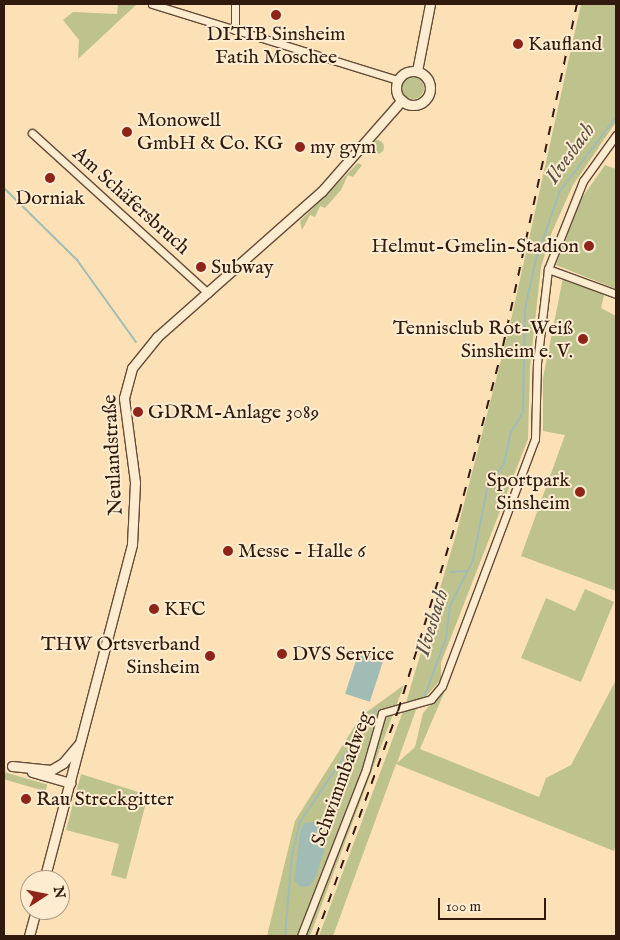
<!DOCTYPE html>
<html>
<head>
<meta charset="utf-8">
<style>
  body { margin:0 }
  #map { position:relative; width:620px; height:940px; overflow:hidden; background:#fce1b6; font-family:"IM FELL English",serif }
  div>[style] { position:absolute }
  .green>* { inset:0; background:#bec38e; transform-origin:0 0 }
  .round { border-radius:50% }
  .water>* { inset:0; background:#a1bcb5; transform-origin:0 0 }
  .stream>* { height:2px; margin:-1px; padding:0 1px; transform-origin:1px; border-radius:1px; background:#a1bcb5 }
  .roads { filter:drop-shadow(1px 0 #644b38) drop-shadow(-1px 0 #644b38) drop-shadow(0 1px #644b38) drop-shadow(0 -1px #644b38) }
  .minor>* { height:7px; margin:-3.5px; padding:0 3.5px; transform-origin:3.5px; border-radius:3.5px; background:#fdecd0 }
  .tertiary>* { height:9px; margin:-4.5px; padding:0 4.5px; transform-origin:4.5px; border-radius:4.5px; background:#fdecd0 }
  .tertiary>.ring { margin:-4.5px; padding:0; box-sizing:content-box; background:none; border:9px solid #fdecd0; border-radius:50% }
  .rail>* { height:2px; margin-top:-1px; transform-origin:0; background:repeating-linear-gradient(90deg,#32190e 0 9px,transparent 0 18px) }
  .dots>* { width:14px; height:14px; translate:-50% -50%; box-sizing:border-box; border:2px solid #fdecd0; border-radius:50% }
  span { translate:-50% -50%; white-space:nowrap; text-align:center; line-height:1.15; -webkit-text-stroke:4px #fdecd0; paint-order:stroke }
  .poi-label { font-size:20px; color:#32190e }
  .left { translate:0 -50%; text-align:left }
  .right { translate:-100% -50%; text-align:right }
  .street-label { font-size:20px; color:#32190e }
  .water-label { font-size:21px; color:#595248; font-style:italic }
  .frame { position:absolute; inset:0; border:5px solid #32190e; pointer-events:none }
  .north { position:absolute; left:20px; top:870px; width:50px; height:50px; box-sizing:border-box; background:#fdecd0; border:1px solid #ac9882; border-radius:50%; rotate:79deg; font-size:14px; font-weight:700; line-height:20px; text-align:center; color:#32190e }
  .north::after { content:''; display:block; margin:auto; width:18px; height:22px; background:#8f2418; clip-path:polygon(50% 0,100% 100%,50% 72%,0 100%) }
  .scale { position:absolute; left:438px; top:898px; width:108px; height:22px; box-sizing:border-box; border:2px solid #32190e; border-top:0; padding-left:6px; font-size:15px; line-height:18px; white-space:nowrap; color:#32190e; -webkit-text-stroke:4px #fdecd0; paint-order:stroke }
</style>
</head>
<body>
<div id="map">
  <div class="green">
    <i style="clip-path:polygon(118px 4px,137px 4px,78px 59px,79px 40px,63px 20px,73px 12px,117px 14px)"></i>
    <i style="clip-path:polygon(581px 4px,616px 4px,616px 122px,573px 185px,552px 232px,541px 267px,530px 367px,528px 439px,441px 663px,441px 679px,417px 707px,397px 763px,415px 747px,423px 713px,447px 686px,420px 749px,539px 797px,546px 778px,571px 765px,616px 680px,616px 844px,614px 851px,396px 764px,333px 936px,319px 936px,405px 706px,457px 531px,509px 329px)"></i>
    <i class="round" style="left:402px;top:77px;width:22px;height:22px"></i>
    <i class="round" style="left:370px;top:140px;width:14px;height:14px"></i>
    <i style="clip-path:polygon(358px 163px,362px 165px,353px 177px,348px 175px,341px 190px,325px 208px,320px 206px,315px 217px,310px 215px,302px 230px,300px 221px)"></i>
    <i style="clip-path:polygon(605px 165px,616px 169px,616px 289px,556px 265px,581px 199px)"></i>
    <i style="clip-path:polygon(563px 278px,605px 291px,601px 308px,616px 316px,616px 591px,521px 556px,565px 435px,543px 431px,543px 378px)"></i>
    <i style="clip-path:polygon(585px 589px,614px 602px,581px 682px,521px 658px,546px 598px,575px 611px)"></i>
    <i style="clip-path:polygon(404px 685px,310px 936px,267px 936px,295px 821px,361px 716px)"></i>
    <i style="left:4px;top:772px;width:45px;height:7px;rotate:16deg"></i>
    <i style="clip-path:polygon(81px 774px,148px 795px,126px 879px,111px 875px,119px 844px,66px 830px)"></i>
  </div>
  <div class="water">
    <i style="left:359px;top:651px;width:26px;height:45px;rotate:18deg"></i>
    <i style="clip-path:polygon(314px 822px,322px 828px,324px 851px,316px 876px,310px 886px,301px 887px,294px 881px,300px 832px,304px 823px)"></i>
  </div>
  <div class="stream">
    <i style="left:4px;top:188px;width:103px;rotate:44.6deg"></i>
    <i style="left:77px;top:260px;width:101px;rotate:54.3deg"></i>
    <i style="left:450px;top:572px;width:17px;rotate:-3deg"></i>
    <i style="left:425px;top:695px;width:61px;rotate:-69.8deg"></i>
    <i style="left:446px;top:638px;width:32px;rotate:-83deg"></i>
    <i style="left:450px;top:606px;width:51px;rotate:-63.4deg"></i>
    <i style="left:473px;top:560px;width:77px;rotate:-78.8deg"></i>
    <i style="left:488px;top:484px;width:26px;rotate:-51deg"></i>
    <i style="left:504px;top:464px;width:33px;rotate:-78deg"></i>
    <i style="left:511px;top:432px;width:22px;rotate:-58deg"></i>
    <i style="left:523px;top:413px;width:104px;rotate:-88.9deg"></i>
    <i style="left:525px;top:309px;width:51px;rotate:-77.6deg"></i>
    <i style="left:536px;top:259px;width:72px;rotate:-70.6deg"></i>
    <i style="left:560px;top:191px;width:93px;rotate:-52.9deg"></i>
    <i style="left:285px;top:936px;width:81px;rotate:-85.1deg"></i>
    <i style="left:292px;top:855px;width:34px;rotate:-76deg"></i>
    <i style="left:300px;top:822px;width:136px;rotate:-56.1deg"></i>
  </div>
  <div class="roads">
    <div class="minor">
      <i style="left:152px;top:4px;width:257px;rotate:17.2deg"></i>
      <i style="left:235px;top:30px;width:26px;rotate:-90deg"></i>
      <i style="left:32px;top:133px;width:238px;rotate:42.3deg"></i>
      <i style="left:548px;top:269px;width:72px;rotate:20.2deg"></i>
      <i style="left:301px;top:936px;width:179px;rotate:-68.7deg"></i>
      <i style="left:366px;top:769px;width:58px;rotate:-74.1deg"></i>
      <i style="left:382px;top:713px;width:51px;rotate:-15.9deg"></i>
      <i style="left:431px;top:699px;width:17px;rotate:-50deg"></i>
      <i style="left:442px;top:686px;width:264px;rotate:-69.4deg"></i>
      <i style="left:535px;top:439px;width:76px;rotate:-88.5deg"></i>
      <i style="left:537px;top:363px;width:95px;rotate:-83.3deg"></i>
      <i style="left:548px;top:269px;width:95px;rotate:-68.3deg"></i>
      <i style="left:583px;top:181px;width:57px;rotate:-54.3deg"></i>
    </div>
    <div class="tertiary">
      <i style="left:417px;top:71px;width:68px;rotate:-79deg"></i>
      <i class="ring" style="left:396px;top:71px;width:25px;height:25px"></i>
      <i style="left:12px;top:766px;width:39px;rotate:6deg"></i>
      <i style="left:51px;top:770px;width:14px;rotate:-30deg"></i>
      <i style="left:63px;top:763px;width:25px;rotate:-50deg"></i>
      <i style="left:32px;top:772px;width:40px;rotate:16deg"></i>
      <i style="left:44px;top:880px;width:347px;rotate:-75.3deg"></i>
      <i style="left:132px;top:544px;width:62px;rotate:-87.2deg"></i>
      <i style="left:135px;top:482px;width:85px;rotate:-97.5deg"></i>
      <i style="left:124px;top:398px;width:31px;rotate:-75deg"></i>
      <i style="left:132px;top:368px;width:40px;rotate:-51deg"></i>
      <i style="left:157px;top:337px;width:220px;rotate:-41.5deg"></i>
      <i style="left:322px;top:191px;width:121px;rotate:-48.7deg"></i>
      <i style="left:29px;top:936px;width:27px;rotate:-75deg"></i>
    </div>
  </div>
  <div class="rail">
    <i style="left:316px;top:936px;width:239px;rotate:-70deg"></i>
    <i style="left:398px;top:711px;width:207px;rotate:-72.9deg"></i>
    <i style="left:459px;top:513px;width:173px;rotate:-75.2deg"></i>
    <i style="left:503px;top:346px;width:350px;rotate:-77.8deg"></i>
  </div>
  <div class="dots">
    <i style="left:276px;top:15px;background:#8f2418"></i>
    <i style="left:518px;top:44px;background:#8f2418"></i>
    <i style="left:127px;top:132px;background:#8f2418"></i>
    <i style="left:300px;top:147px;background:#8f2418"></i>
    <i style="left:50px;top:178px;background:#8f2418"></i>
    <i style="left:589px;top:246px;background:#8f2418"></i>
    <i style="left:201px;top:267px;background:#8f2418"></i>
    <i style="left:583px;top:339px;background:#8f2418"></i>
    <i style="left:138px;top:412px;background:#8f2418"></i>
    <i style="left:580px;top:492px;background:#8f2418"></i>
    <i style="left:228px;top:551px;background:#8f2418"></i>
    <i style="left:154px;top:609px;background:#8f2418"></i>
    <i style="left:282px;top:654px;background:#8f2418"></i>
    <i style="left:210px;top:656px;background:#8f2418"></i>
    <i style="left:26px;top:799px;background:#8f2418"></i>
  </div>
  <div class="poi-label">
    <span style="left:276px;top:46px">DITIB Sinsheim<br>Fatih Moschee</span>
    <span class="left" style="left:528px;top:44px">Kaufland</span>
    <span class="left" style="left:137px;top:132px">Monowell<br>GmbH &amp; Co. KG</span>
    <span class="left" style="left:310px;top:147px">my gym</span>
    <span style="left:50px;top:198px">Dorniak</span>
    <span class="right" style="left:579px;top:246px">Helmut-Gmelin-Stadion</span>
    <span class="left" style="left:211px;top:267px">Subway</span>
    <span class="right" style="left:573px;top:340px">Tennisclub Rot-Weiß<br>Sinsheim e. V.</span>
    <span class="left" style="left:148px;top:412px">GDRM-Anlage 3089</span>
    <span class="right" style="left:570px;top:492px">Sportpark<br>Sinsheim</span>
    <span class="left" style="left:238px;top:551px">Messe - Halle 6</span>
    <span class="left" style="left:164px;top:609px">KFC</span>
    <span class="right" style="left:200px;top:656px">THW Ortsverband<br>Sinsheim</span>
    <span class="left" style="left:292px;top:654px">DVS Service</span>
    <span class="left" style="left:36px;top:799px">Rau Streckgitter</span>
  </div>
  <div class="street-label">
    <span style="left:131px;top:201px;rotate:42deg">Am Schäfersbruch</span>
    <span style="left:113px;top:455px;rotate:-93deg">Neulandstraße</span>
    <span style="left:342px;top:779px;rotate:-70deg">Schwimmbadweg</span>
  </div>
  <div class="water-label">
    <span style="left:571px;top:154px;rotate:-54deg">Ilvesbach</span>
    <span style="left:433px;top:623px;rotate:-73deg">Ilvesbach</span>
  </div>
  <div class="frame"></div>
  <div class="north">N</div>
  <div class="scale">100 m</div>
</div>
</body>
</html>
